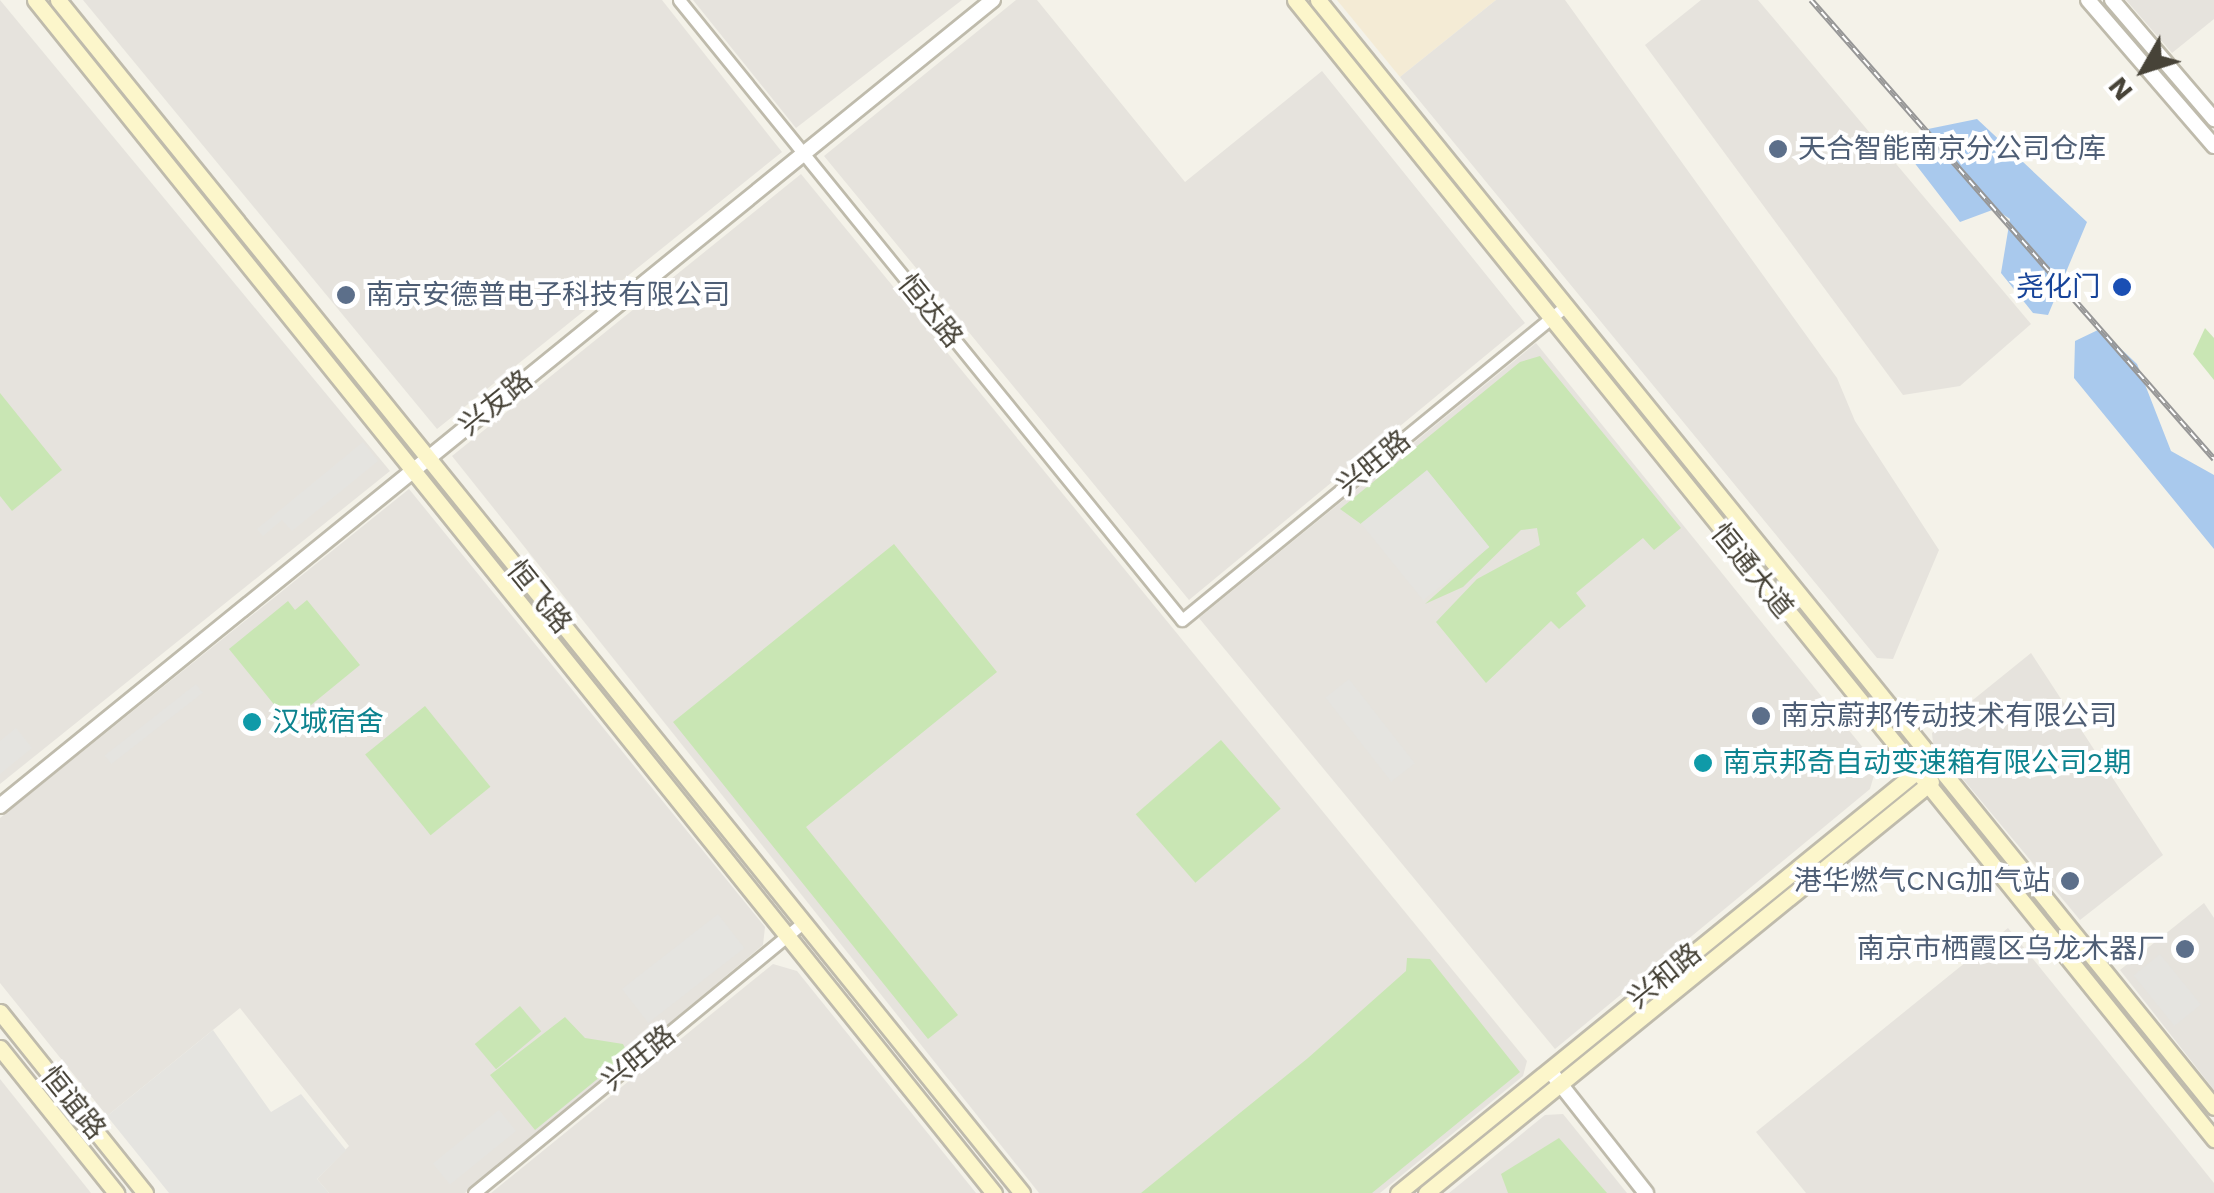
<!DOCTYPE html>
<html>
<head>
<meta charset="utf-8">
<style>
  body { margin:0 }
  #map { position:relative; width:2214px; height:1193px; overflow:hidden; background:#f4f2e9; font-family:"Work Sans","Noto Sans SC",sans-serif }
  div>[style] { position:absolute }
  .commercial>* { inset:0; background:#f4ebd5 }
  .industrial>* { inset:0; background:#e6e3dd }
  .green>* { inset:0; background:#c9e6b4; transform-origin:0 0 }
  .parking>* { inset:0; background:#e5e4e0; transform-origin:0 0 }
  .water>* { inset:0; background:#a9c9ed }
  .roads { filter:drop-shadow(2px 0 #bfbbac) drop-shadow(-2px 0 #bfbbac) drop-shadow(0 2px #bfbbac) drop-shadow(0 -2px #bfbbac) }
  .minor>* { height:11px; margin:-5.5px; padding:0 5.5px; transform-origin:5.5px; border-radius:5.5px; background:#fff }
  .tertiary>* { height:14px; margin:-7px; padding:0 7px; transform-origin:7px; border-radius:7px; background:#fff }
  .secondary>* { height:15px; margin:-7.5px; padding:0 7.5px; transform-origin:7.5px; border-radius:7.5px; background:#fcf6cb }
  .rail>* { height:6px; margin-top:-3px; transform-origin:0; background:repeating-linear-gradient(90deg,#fff 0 8px,#979797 0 16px); box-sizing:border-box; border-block:2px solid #979797 }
  .dots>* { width:28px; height:28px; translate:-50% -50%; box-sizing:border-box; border:5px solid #fff; border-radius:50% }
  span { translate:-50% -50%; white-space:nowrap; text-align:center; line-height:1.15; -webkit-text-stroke:8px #fff; paint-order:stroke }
  .service-label { font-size:28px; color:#4e5e75 }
  .left { translate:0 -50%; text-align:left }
  .right { translate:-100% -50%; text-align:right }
  .transit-label { font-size:28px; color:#164399 }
  .street-label { font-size:28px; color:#474338 }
  .culture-label { font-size:28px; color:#0d838f }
  .north { position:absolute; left:2094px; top:20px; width:100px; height:100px; -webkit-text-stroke:8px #fff; paint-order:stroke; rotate:231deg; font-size:28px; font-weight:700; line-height:40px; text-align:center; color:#474338 }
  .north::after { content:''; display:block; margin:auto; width:35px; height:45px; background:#474338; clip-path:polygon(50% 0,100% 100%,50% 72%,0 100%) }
</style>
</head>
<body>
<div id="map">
  <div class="commercial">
    <i style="clip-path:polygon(1337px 0,1496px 0,1400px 77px)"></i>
  </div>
  <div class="industrial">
    <i style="clip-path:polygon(0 0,390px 471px,0 784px)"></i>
    <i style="clip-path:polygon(83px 0,662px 0,782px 152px,437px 429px)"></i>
    <i style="clip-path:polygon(693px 0,962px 0,796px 128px)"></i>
    <i style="clip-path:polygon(1016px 0,1037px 0,1185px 182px,1322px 71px,1525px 323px,1189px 600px,824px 156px)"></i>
    <i style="clip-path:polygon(1496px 0,1565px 0,1837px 378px,1855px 421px,1939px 550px,1893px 659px,1877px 658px,1400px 77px)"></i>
    <i style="clip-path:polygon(1701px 0,1758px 0,2031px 324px,1960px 386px,1903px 395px,1645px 45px)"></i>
    <i style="clip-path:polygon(2126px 0,2214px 0,2214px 19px,2172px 53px)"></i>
    <i style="clip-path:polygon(801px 174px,1527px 1061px,1523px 1076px,1380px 1193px,1039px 1193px,452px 456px)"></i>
    <i style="clip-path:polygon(1536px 343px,1877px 765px,1870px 789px,1555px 1049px,1199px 618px)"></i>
    <i style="clip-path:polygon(409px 489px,765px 927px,763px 945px,465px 1193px,329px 1193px,317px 1179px,349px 1146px,240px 1008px,107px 1116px,0 983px,0 818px)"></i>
    <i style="clip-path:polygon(2031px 653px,2163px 855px,2080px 920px,1933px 743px,1932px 733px)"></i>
    <i style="clip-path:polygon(2204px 903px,2214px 918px,2214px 1090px,2120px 970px)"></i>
    <i style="clip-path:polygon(2008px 928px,2214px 1183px,2214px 1193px,1806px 1193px,1756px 1132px)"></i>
    <i style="clip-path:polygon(773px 964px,797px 971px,976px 1193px,491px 1193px)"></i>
    <i style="clip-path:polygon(0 1079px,91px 1193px,0 1193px)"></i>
    <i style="clip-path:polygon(1563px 1114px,1627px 1193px,1449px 1193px,1545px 1115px)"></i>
  </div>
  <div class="green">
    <i style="clip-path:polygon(2205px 328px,2214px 338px,2214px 380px,2193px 354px)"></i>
    <i style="clip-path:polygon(1540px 356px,1681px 528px,1654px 550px,1643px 538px,1576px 593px,1586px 606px,1559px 629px,1551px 621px,1486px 683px,1436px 622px,1477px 579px,1540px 545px,1537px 528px,1521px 530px,1463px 587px,1425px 604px,1489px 547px,1427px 471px,1361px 524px,1340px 509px,1520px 362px)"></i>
    <i style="clip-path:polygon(0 393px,62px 470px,12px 511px,0 496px)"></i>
    <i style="clip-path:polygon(894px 544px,997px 672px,806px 827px,958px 1015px,928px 1039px,673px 722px)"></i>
    <i style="clip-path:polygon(307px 600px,360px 665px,289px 723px,229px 649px,288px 601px,295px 610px)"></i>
    <i style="left:425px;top:706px;width:104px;height:77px;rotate:51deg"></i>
    <i style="left:1221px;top:740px;width:91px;height:113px;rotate:49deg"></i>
    <i style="clip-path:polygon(1407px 958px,1430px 959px,1520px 1072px,1372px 1193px,1141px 1193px,1308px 1058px,1406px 971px)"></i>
    <i style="left:520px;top:1006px;width:33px;height:59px;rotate:50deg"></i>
    <i style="clip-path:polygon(565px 1017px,585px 1038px,623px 1044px,628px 1054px,535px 1130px,490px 1075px)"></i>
    <i style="clip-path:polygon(1559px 1138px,1607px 1193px,1508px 1193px,1501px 1174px)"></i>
  </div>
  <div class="parking">
    <i style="clip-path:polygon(363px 442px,378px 461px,292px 531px,282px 520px,263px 536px,257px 529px)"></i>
    <i style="left:1427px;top:470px;width:99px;height:85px;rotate:51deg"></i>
    <i style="left:1349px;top:679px;width:107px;height:30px;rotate:52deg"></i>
    <i style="left:196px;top:684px;width:11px;height:116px;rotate:52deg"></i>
    <i style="clip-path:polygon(16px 728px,32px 748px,0 774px,0 741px)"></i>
    <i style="left:718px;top:914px;width:43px;height:122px;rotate:52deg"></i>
    <i style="left:2160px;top:954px;width:65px;height:34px;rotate:51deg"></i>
    <i style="clip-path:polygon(213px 1030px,271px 1112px,301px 1094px,346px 1150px,317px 1179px,329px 1193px,169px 1193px,107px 1116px)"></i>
    <i style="left:499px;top:1110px;width:27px;height:85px;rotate:51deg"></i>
  </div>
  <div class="water">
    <i style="clip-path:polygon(1977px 119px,2087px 222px,2048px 315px,2033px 313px,2001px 273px,2010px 219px,1995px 209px,1960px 222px,1910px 157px,1928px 129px)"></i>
    <i style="clip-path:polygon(2100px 329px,2137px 364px,2171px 451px,2214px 475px,2214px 549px,2074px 378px,2075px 341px)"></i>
  </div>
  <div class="roads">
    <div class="minor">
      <i style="left:679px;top:0;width:798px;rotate:50.95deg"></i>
      <i style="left:1182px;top:620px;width:495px;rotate:-39.3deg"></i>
      <i style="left:474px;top:1193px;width:426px;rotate:-39.4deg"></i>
    </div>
    <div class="tertiary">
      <i style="left:2088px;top:0;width:193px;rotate:49.2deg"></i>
      <i style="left:2112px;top:0;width:157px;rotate:49.4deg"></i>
      <i style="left:0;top:806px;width:1279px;rotate:-39.07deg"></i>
      <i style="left:1554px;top:1076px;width:149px;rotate:51.8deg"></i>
    </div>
    <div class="secondary">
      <i style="left:35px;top:0;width:1531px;rotate:51.21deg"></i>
      <i style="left:58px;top:0;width:1534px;rotate:51.06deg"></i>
      <i style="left:1295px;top:0;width:1464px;rotate:51.1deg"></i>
      <i style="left:1318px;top:0;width:1424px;rotate:51.01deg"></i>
      <i style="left:0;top:1012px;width:232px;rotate:51.3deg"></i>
      <i style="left:0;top:1048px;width:186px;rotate:51.3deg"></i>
      <i style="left:1398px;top:1193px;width:674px;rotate:-39.1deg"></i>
      <i style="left:1426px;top:1193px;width:651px;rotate:-39.14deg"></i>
    </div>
  </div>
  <div class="rail">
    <i style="left:1811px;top:0;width:611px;rotate:48.72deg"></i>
  </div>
  <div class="dots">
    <i style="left:1778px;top:149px;background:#5c6f8a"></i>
    <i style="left:2122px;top:287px;background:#1a4fb4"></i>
    <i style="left:346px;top:295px;background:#5c6f8a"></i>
    <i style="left:1761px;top:716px;background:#5c6f8a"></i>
    <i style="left:252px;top:722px;background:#0f9aa8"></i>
    <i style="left:1703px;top:763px;background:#0f9aa8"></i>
    <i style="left:2070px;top:881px;background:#5c6f8a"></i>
    <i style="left:2185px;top:949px;background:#5c6f8a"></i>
  </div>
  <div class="service-label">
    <span class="left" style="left:1798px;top:149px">天合智能南京分公司仓库</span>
    <span class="left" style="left:366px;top:295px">南京安德普电子科技有限公司</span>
    <span class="left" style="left:1781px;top:716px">南京蔚邦传动技术有限公司</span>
    <span class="right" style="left:2050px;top:881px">港华燃气CNG加气站</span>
    <span class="right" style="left:2165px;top:949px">南京市栖霞区乌龙木器厂</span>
  </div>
  <div class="transit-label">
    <span class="right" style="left:2100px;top:287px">尧化门</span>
  </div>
  <div class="street-label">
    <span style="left:930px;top:311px;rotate:51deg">恒达路</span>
    <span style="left:496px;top:403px;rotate:-39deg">兴友路</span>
    <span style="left:1374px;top:463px;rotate:-39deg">兴旺路</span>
    <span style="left:1752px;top:571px;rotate:51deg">恒通大道</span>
    <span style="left:539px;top:597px;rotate:51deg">恒飞路</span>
    <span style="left:1665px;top:976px;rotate:-39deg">兴和路</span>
    <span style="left:639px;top:1058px;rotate:-39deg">兴旺路</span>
    <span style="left:73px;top:1103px;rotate:51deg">恒谊路</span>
  </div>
  <div class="culture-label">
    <span class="left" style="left:272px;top:722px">汉城宿舍</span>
    <span class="left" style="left:1723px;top:763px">南京邦奇自动变速箱有限公司2期</span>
  </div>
  <div class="north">N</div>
</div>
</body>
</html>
